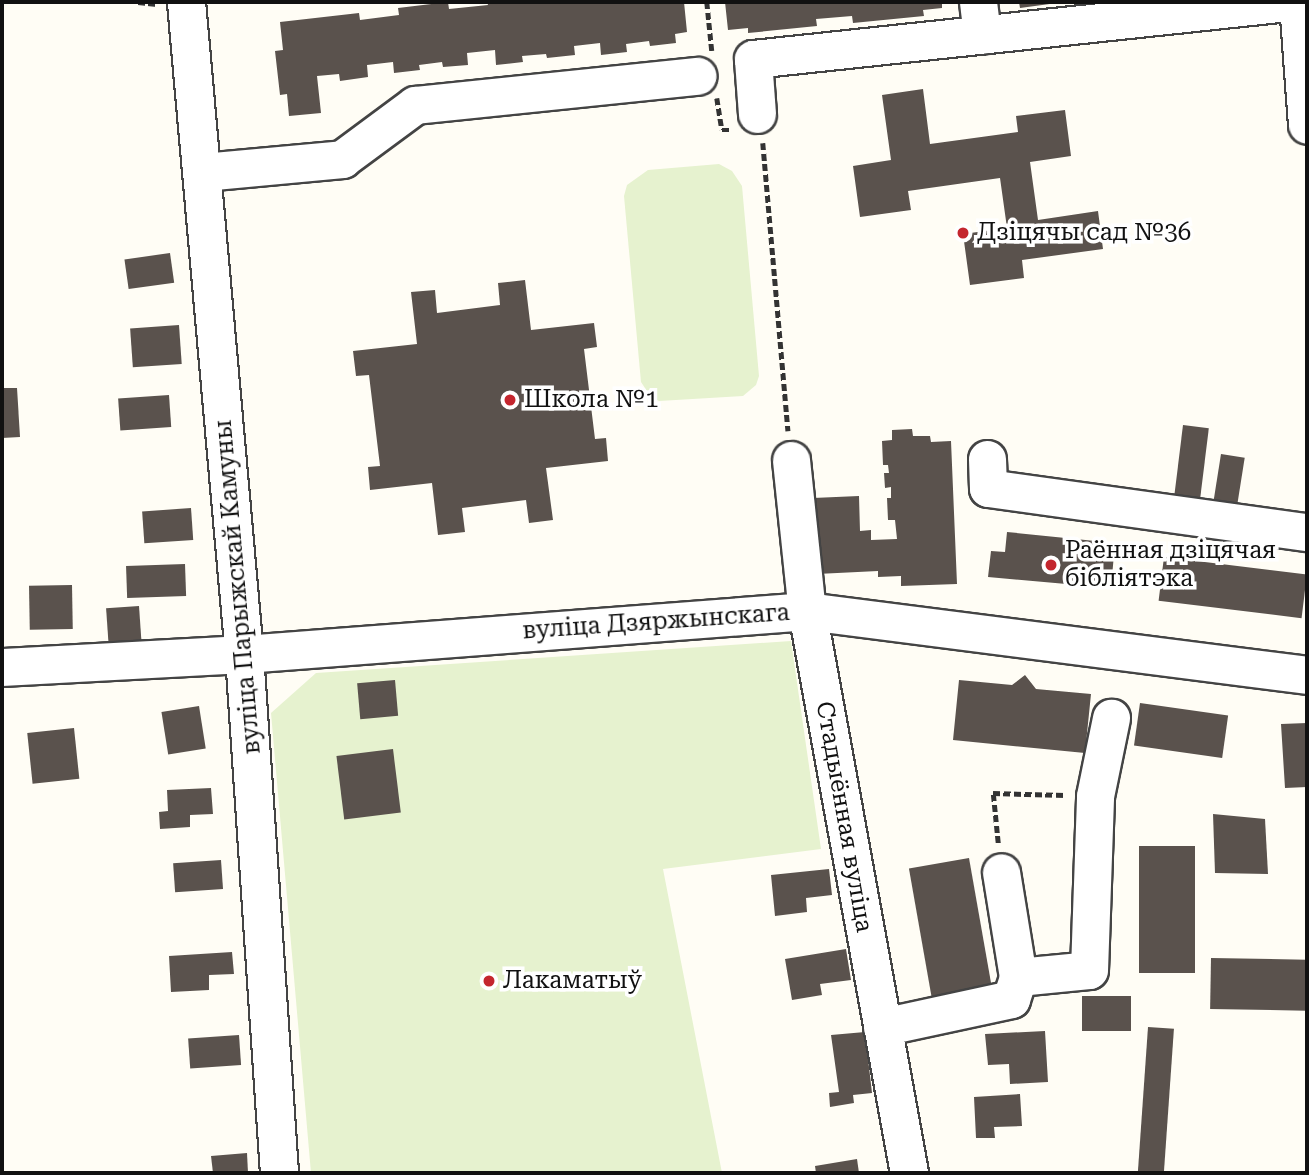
<!DOCTYPE html>
<html>
<head>
<meta charset="utf-8">
<style>
  body { margin:0 }
  #map { position:relative; width:1309px; height:1175px; overflow:hidden; background:#fffdf5; font-family:"Roboto Serif",serif }
  div>[style] { position:absolute }
  .pitch>* { inset:0; background:#e6f2cf }
  .building>* { inset:0; background:#5a524d; transform-origin:0 0 }
  .path>* { height:4.5px; margin-top:-2.25px; transform-origin:0; background:repeating-linear-gradient(90deg,#333 0 7px,transparent 0 10.5px) }
  .roads { filter:drop-shadow(2px 0 #444) drop-shadow(-2px 0 #444) drop-shadow(0 2px #444) drop-shadow(0 -2px #444) }
  .minor>* { height:37px; margin:-18.5px; padding:0 18.5px; transform-origin:18.5px; border-radius:18.5px; background:#fff }
  .dots>* { width:19px; height:19px; translate:-50% -50%; box-sizing:border-box; border:4px solid #fff; border-radius:50% }
  span { translate:-50% -50%; white-space:nowrap; text-align:center; line-height:1.15; -webkit-text-stroke:7px #fff; paint-order:stroke }
  .poi-label { font-size:24px; color:#111 }
  .left { translate:0 -50%; text-align:left }
  .street-label { font-size:24px; color:#111 }
  .frame { position:absolute; inset:0; border:4px solid #111; pointer-events:none }
</style>
</head>
<body>
<div id="map">
  <div class="pitch">
    <i style="clip-path:polygon(719px 164px,732px 171px,742px 186px,759px 376px,756px 385px,743px 396px,659px 401px,651px 397px,641px 382px,624px 196px,627px 185px,648px 170px)"></i>
    <i style="clip-path:polygon(791px 641px,821px 849px,663px 869px,722px 1173px,311px 1173px,271px 713px,316px 673px)"></i>
  </div>
  <div class="building">
    <i style="clip-path:polygon(448px 2px,449px 9px,488px 5px,487px 2px,684px 2px,687px 32px,675px 34px,676px 43px,650px 46px,649px 41px,626px 44px,627px 52px,601px 55px,600px 43px,574px 46px,575px 55px,547px 58px,546px 54px,522px 56px,523px 62px,496px 65px,495px 50px,467px 53px,468px 65px,443px 67px,442px 62px,419px 65px,420px 70px,394px 73px,393px 62px,367px 65px,368px 77px,340px 81px,339px 74px,317px 76px,321px 113px,289px 116px,287px 94px,280px 95px,275px 51px,283px 50px,280px 22px,359px 13px,360px 20px,399px 15px,398px 8px)"></i>
    <i style="clip-path:polygon(725px 2px,942px 2px,942px 8px,923px 10px,924px 16px,853px 23px,852px 16px,816px 19px,817px 26px,748px 33px,748px 28px,728px 30px)"></i>
    <i style="clip-path:polygon(1019px 2px,1057px 2px,1057px 3px,1020px 8px)"></i>
    <i style="clip-path:polygon(923px 89px,930px 144px,1018px 132px,1016px 116px,1065px 110px,1071px 156px,1030px 162px,1038px 220px,1098px 211px,1103px 249px,1022px 260px,1024px 278px,970px 285px,963px 234px,1007px 228px,1000px 178px,908px 191px,911px 210px,860px 217px,853px 166px,891px 160px,882px 95px)"></i>
    <i style="left:170px;top:253px;width:30px;height:46px;rotate:82deg"></i>
    <i style="clip-path:polygon(525px 280px,531px 330px,594px 323px,597px 347px,584px 349px,595px 439px,606px 438px,608px 461px,546px 468px,553px 520px,529px 523px,526px 500px,462px 508px,465px 532px,438px 535px,432px 483px,370px 490px,368px 467px,380px 466px,369px 375px,356px 376px,353px 351px,417px 344px,411px 292px,435px 290px,437px 313px,500px 305px,498px 283px)"></i>
    <i style="left:179px;top:325px;width:39px;height:49px;rotate:86deg"></i>
    <i style="clip-path:polygon(2px 388px,17px 388px,20px 437px,2px 438px)"></i>
    <i style="left:169px;top:395px;width:32px;height:51px;rotate:86deg"></i>
    <i style="left:1183px;top:425px;width:26px;height:83px;rotate:7deg"></i>
    <i style="clip-path:polygon(912px 429px,913px 436px,930px 436px,931px 442px,951px 441px,957px 584px,901px 586px,901px 576px,878px 577px,878px 571px,817px 574px,813px 498px,859px 496px,860px 531px,871px 530px,871px 540px,897px 539px,895px 520px,888px 520px,887px 498px,891px 498px,891px 487px,885px 488px,884px 473px,889px 473px,888px 465px,883px 465px,882px 441px,892px 440px,892px 430px)"></i>
    <i style="left:1221px;top:454px;width:24px;height:57px;rotate:9deg"></i>
    <i style="left:191px;top:508px;width:32px;height:49px;rotate:86deg"></i>
    <i style="clip-path:polygon(1007px 532px,1115px 543px,1111px 588px,988px 577px,991px 551px,1005px 552px)"></i>
    <i style="left:1164px;top:557px;width:144px;height:44px;rotate:7deg"></i>
    <i style="left:185px;top:564px;width:32px;height:59px;rotate:88deg"></i>
    <i style="left:72px;top:585px;width:44px;height:43px;rotate:89deg"></i>
    <i style="left:139px;top:606px;width:40px;height:33px;rotate:86deg"></i>
    <i style="clip-path:polygon(1025px 675px,1036px 689px,1091px 694px,1085px 753px,953px 740px,959px 680px,1012px 685px)"></i>
    <i style="left:395px;top:680px;width:36px;height:38px;rotate:85deg"></i>
    <i style="left:1140px;top:703px;width:89px;height:43px;rotate:8deg"></i>
    <i style="left:199px;top:706px;width:43px;height:38px;rotate:81deg"></i>
    <i style="clip-path:polygon(1307px 723px,1307px 787px,1285px 788px,1281px 724px)"></i>
    <i style="left:74px;top:728px;width:51px;height:47px;rotate:84deg"></i>
    <i style="left:393px;top:749px;width:64px;height:57px;rotate:83deg"></i>
    <i style="clip-path:polygon(211px 788px,213px 814px,190px 815px,190px 827px,160px 829px,159px 812px,168px 811px,167px 790px)"></i>
    <i style="clip-path:polygon(1213px 814px,1265px 819px,1268px 874px,1215px 873px)"></i>
    <i style="left:1195px;top:846px;width:127px;height:56px;rotate:90deg"></i>
    <i style="left:969px;top:858px;width:130px;height:61px;rotate:80deg"></i>
    <i style="left:221px;top:860px;width:29px;height:48px;rotate:86deg"></i>
    <i style="clip-path:polygon(829px 869px,832px 895px,806px 898px,807px 912px,775px 916px,771px 875px)"></i>
    <i style="clip-path:polygon(846px 949px,851px 980px,820px 984px,822px 995px,792px 1000px,785px 959px)"></i>
    <i style="clip-path:polygon(232px 952px,234px 974px,209px 975px,209px 990px,171px 992px,169px 956px)"></i>
    <i style="left:1211px;top:958px;width:96px;height:51px;rotate:1deg"></i>
    <i style="left:1082px;top:996px;width:49px;height:35px"></i>
    <i style="left:1148px;top:1027px;width:26px;height:146px;rotate:4deg"></i>
    <i style="clip-path:polygon(1045px 1031px,1048px 1082px,1010px 1084px,1009px 1064px,988px 1065px,985px 1034px)"></i>
    <i style="clip-path:polygon(865px 1032px,872px 1093px,853px 1095px,854px 1103px,830px 1107px,829px 1093px,839px 1092px,831px 1035px)"></i>
    <i style="left:239px;top:1035px;width:30px;height:51px;rotate:86deg"></i>
    <i style="clip-path:polygon(1020px 1094px,1022px 1126px,994px 1127px,995px 1138px,976px 1138px,974px 1097px)"></i>
    <i style="clip-path:polygon(247px 1153px,248px 1173px,213px 1173px,211px 1156px)"></i>
    <i style="clip-path:polygon(857px 1159px,859px 1173px,816px 1173px,815px 1166px)"></i>
  </div>
  <div class="path">
    <i style="left:138px;top:2px;width:19px;rotate:6deg"></i>
    <i style="left:707px;top:2px;width:49px;rotate:84.2deg"></i>
    <i style="left:717px;top:98px;width:32px;rotate:81deg"></i>
    <i style="left:722px;top:130px;width:11px"></i>
    <i style="left:763px;top:143px;width:289px;rotate:85deg"></i>
    <i style="left:998px;top:843px;width:50px;rotate:-95.7deg"></i>
    <i style="left:993px;top:793px;width:73px;rotate:1.6deg"></i>
  </div>
  <div class="roads">
    <div class="minor">
      <i style="left:186px;top:2px;width:655px;rotate:84.92deg"></i>
      <i style="left:244px;top:654px;width:520px;rotate:86.14deg"></i>
      <i style="left:978px;top:2px;width:33px;rotate:83deg"></i>
      <i style="left:1298px;top:2px;width:123px;rotate:85.8deg"></i>
      <i style="left:757px;top:114px;width:55px;rotate:-94.2deg"></i>
      <i style="left:753px;top:59px;width:538px;rotate:-6.08deg"></i>
      <i style="left:203px;top:172px;width:140px;rotate:-5.3deg"></i>
      <i style="left:342px;top:159px;width:91px;rotate:-36.5deg"></i>
      <i style="left:415px;top:105px;width:284px;rotate:-5.9deg"></i>
      <i style="left:987px;top:459px;width:29px;rotate:88deg"></i>
      <i style="left:988px;top:488px;width:322px;rotate:7.9deg"></i>
      <i style="left:791px;top:460px;width:152px;rotate:84deg"></i>
      <i style="left:807px;top:611px;width:571px;rotate:79.71deg"></i>
      <i style="left:2px;top:667px;width:242px;rotate:-3.1deg"></i>
      <i style="left:244px;top:654px;width:565px;rotate:-4.37deg"></i>
      <i style="left:807px;top:611px;width:504px;rotate:7.29deg"></i>
      <i style="left:1018px;top:977px;width:71px;rotate:-5.6deg"></i>
      <i style="left:1089px;top:970px;width:174px;rotate:-88deg"></i>
      <i style="left:1095px;top:796px;width:80px;rotate:-78.4deg"></i>
      <i style="left:882px;top:1027px;width:132px;rotate:-12.2deg"></i>
      <i style="left:1011px;top:999px;width:23px;rotate:-72deg"></i>
      <i style="left:1018px;top:977px;width:106px;rotate:-99.2deg"></i>
    </div>
  </div>
  <div class="dots">
    <i style="left:963px;top:233px;background:#c4262e"></i>
    <i style="left:510px;top:400px;background:#c4262e"></i>
    <i style="left:1051px;top:565px;background:#c4262e"></i>
    <i style="left:489px;top:981px;background:#c4262e"></i>
  </div>
  <div class="poi-label">
    <span class="left" style="left:977px;top:233px">Дзіцячы сад №36</span>
    <span class="left" style="left:524px;top:400px">Школа №1</span>
    <span class="left" style="left:1065px;top:565px">Раённая дзіцячая<br>бібліятэка</span>
    <span class="left" style="left:503px;top:981px">Лакаматыў</span>
  </div>
  <div class="street-label">
    <span style="left:238px;top:587px;rotate:-95deg">вуліца Парыжскай Камуны</span>
    <span style="left:656px;top:622px;rotate:-4deg">вуліца Дзяржынскага</span>
    <span style="left:844px;top:817px;rotate:80deg">Стадыённая вуліца</span>
  </div>
  <div class="frame"></div>
</div>
</body>
</html>
